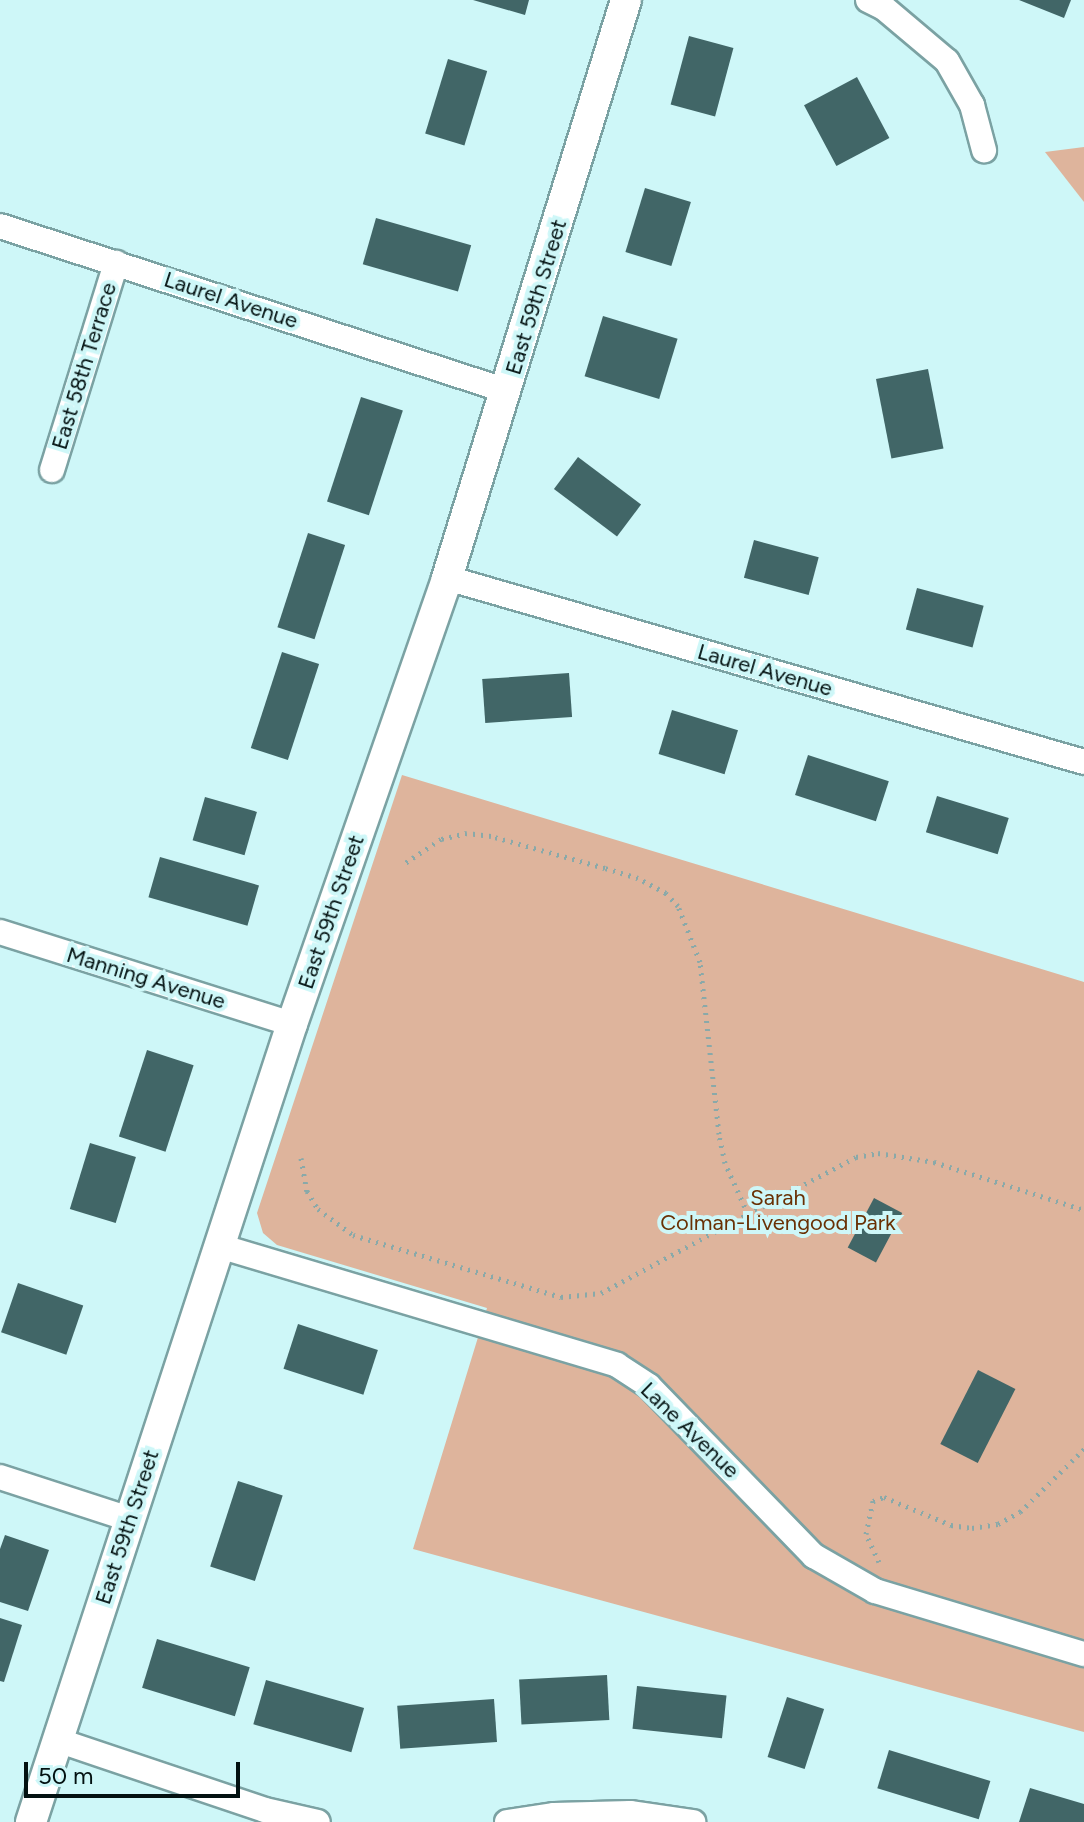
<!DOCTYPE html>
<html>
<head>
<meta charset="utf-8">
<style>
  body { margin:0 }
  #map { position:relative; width:1084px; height:1822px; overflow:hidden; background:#cef7f8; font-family:Figtree,sans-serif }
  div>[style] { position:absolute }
  .green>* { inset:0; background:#deb49c }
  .building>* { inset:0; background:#416667; transform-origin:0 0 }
  .path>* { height:5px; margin-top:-2.5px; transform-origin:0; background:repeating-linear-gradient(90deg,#89a9a9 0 2px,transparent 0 8px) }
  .roads { filter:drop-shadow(2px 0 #7ba2a3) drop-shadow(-2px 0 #7ba2a3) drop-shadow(0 2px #7ba2a3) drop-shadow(0 -2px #7ba2a3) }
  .minor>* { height:24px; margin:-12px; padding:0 12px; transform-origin:12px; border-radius:12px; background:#fff }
  .tertiary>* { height:30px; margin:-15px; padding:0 15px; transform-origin:15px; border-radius:15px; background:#fff }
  span { translate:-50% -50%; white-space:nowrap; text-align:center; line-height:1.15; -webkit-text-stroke:8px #cef7f8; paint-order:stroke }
  .street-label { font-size:22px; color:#031111 }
  .park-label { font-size:22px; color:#693004 }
  .scale { position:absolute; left:24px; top:1762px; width:216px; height:36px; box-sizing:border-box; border:4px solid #031111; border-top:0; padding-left:10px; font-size:24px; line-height:28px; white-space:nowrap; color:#031111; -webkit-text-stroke:6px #cef7f8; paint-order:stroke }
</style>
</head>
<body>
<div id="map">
  <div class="green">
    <i style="clip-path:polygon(1084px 147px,1084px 202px,1045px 152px)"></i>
    <i style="clip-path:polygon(402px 775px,1084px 982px,1084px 1732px,413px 1549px,487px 1308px,277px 1245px,263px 1233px,257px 1213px)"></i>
  </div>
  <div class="building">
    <i style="clip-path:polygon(473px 0,529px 0,525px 15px)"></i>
    <i style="clip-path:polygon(1019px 0,1071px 0,1064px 18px)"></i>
    <i style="left:689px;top:36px;width:46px;height:71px;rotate:15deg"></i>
    <i style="left:448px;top:59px;width:41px;height:78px;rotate:17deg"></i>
    <i style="left:857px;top:77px;width:69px;height:60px;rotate:62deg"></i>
    <i style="left:645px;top:188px;width:48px;height:67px;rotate:17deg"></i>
    <i style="left:376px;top:218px;width:99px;height:48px;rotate:16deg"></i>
    <i style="left:603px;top:316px;width:78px;height:63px;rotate:17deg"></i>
    <i style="left:928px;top:369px;width:81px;height:53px;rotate:79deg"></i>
    <i style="left:361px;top:397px;width:44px;height:110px;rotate:18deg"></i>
    <i style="left:578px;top:457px;width:79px;height:40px;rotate:37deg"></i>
    <i style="left:308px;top:533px;width:39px;height:99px;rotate:18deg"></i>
    <i style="left:754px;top:540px;width:67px;height:39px;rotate:15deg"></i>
    <i style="left:917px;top:588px;width:69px;height:43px;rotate:15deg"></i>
    <i style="left:282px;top:652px;width:39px;height:101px;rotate:18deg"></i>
    <i style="left:569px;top:673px;width:44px;height:87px;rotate:86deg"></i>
    <i style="left:672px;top:710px;width:69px;height:46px;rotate:17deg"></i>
    <i style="left:808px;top:755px;width:85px;height:42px;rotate:18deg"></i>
    <i style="left:937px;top:796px;width:75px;height:38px;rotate:17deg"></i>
    <i style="left:205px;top:797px;width:54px;height:45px;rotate:16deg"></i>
    <i style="left:160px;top:857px;width:103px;height:42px;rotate:16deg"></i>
    <i style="left:147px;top:1050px;width:49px;height:91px;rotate:18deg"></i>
    <i style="left:90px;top:1143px;width:48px;height:69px;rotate:17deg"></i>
    <i style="left:874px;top:1198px;width:32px;height:56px;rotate:28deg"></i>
    <i style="left:18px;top:1283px;width:69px;height:52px;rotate:19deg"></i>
    <i style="left:298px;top:1324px;width:84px;height:47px;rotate:18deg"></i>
    <i style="left:978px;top:1370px;width:42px;height:83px;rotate:27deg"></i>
    <i style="left:238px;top:1481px;width:47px;height:90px;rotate:18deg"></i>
    <i style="clip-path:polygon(5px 1535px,49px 1550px,28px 1611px,0 1602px,0 1549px)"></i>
    <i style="clip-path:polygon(0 1618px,22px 1625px,4px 1682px,0 1681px)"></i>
    <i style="left:157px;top:1639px;width:97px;height:51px;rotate:17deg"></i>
    <i style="left:607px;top:1675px;width:45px;height:88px;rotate:87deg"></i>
    <i style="left:266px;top:1680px;width:102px;height:46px;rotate:16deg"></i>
    <i style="left:637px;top:1686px;width:90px;height:43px;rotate:6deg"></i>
    <i style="left:787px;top:1697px;width:39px;height:63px;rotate:18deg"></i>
    <i style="left:494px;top:1699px;width:43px;height:97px;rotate:86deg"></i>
    <i style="left:889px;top:1750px;width:106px;height:40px;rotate:17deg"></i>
    <i style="clip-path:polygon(1030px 1788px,1084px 1804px,1084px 1822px,1019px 1822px)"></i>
  </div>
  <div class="path">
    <i style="left:301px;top:1158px;width:34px;rotate:80deg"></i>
    <i style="left:307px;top:1191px;width:21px;rotate:59deg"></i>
    <i style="left:318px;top:1209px;width:44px;rotate:36.6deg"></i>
    <i style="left:353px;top:1235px;width:217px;rotate:16.6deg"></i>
    <i style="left:561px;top:1297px;width:40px;rotate:-5.7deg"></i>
    <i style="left:601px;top:1293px;width:167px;rotate:-28.3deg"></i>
    <i style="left:748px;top:1214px;width:56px;rotate:-114.3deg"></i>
    <i style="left:725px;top:1163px;width:30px;rotate:-102deg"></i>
    <i style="left:719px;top:1134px;width:173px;rotate:-96.3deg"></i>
    <i style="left:700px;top:962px;width:60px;rotate:-111.4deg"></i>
    <i style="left:678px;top:906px;width:18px;rotate:-133deg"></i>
    <i style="left:666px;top:893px;width:32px;rotate:-152deg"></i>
    <i style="left:638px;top:878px;width:34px;rotate:-163deg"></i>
    <i style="left:605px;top:868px;width:118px;rotate:-164.3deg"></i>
    <i style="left:491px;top:836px;width:24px;rotate:-173deg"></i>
    <i style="left:467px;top:833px;width:27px;rotate:167deg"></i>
    <i style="left:441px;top:839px;width:47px;rotate:146.3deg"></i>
    <i style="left:748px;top:1214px;width:122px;rotate:-27.8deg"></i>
    <i style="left:856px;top:1157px;width:22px;rotate:-10deg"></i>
    <i style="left:878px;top:1153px;width:57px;rotate:9.1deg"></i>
    <i style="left:934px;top:1162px;width:157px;rotate:17.7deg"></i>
    <i style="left:879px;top:1562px;width:31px;rotate:-115deg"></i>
    <i style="left:866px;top:1534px;width:34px;rotate:-78deg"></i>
    <i style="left:873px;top:1501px;width:12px;rotate:-20deg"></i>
    <i style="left:884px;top:1497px;width:73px;rotate:22.7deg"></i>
    <i style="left:951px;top:1525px;width:21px;rotate:8deg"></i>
    <i style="left:972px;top:1528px;width:26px;rotate:-9deg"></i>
    <i style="left:998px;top:1524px;width:25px;rotate:-29deg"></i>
    <i style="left:1020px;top:1512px;width:90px;rotate:-44.5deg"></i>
  </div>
  <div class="roads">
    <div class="minor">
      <i style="left:868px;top:0;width:18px;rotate:27deg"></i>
      <i style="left:884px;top:8px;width:82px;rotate:40.1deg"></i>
      <i style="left:947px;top:61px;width:51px;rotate:60.4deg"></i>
      <i style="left:972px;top:105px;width:47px;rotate:75.1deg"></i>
      <i style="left:0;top:226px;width:533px;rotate:18.03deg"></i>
      <i style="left:52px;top:470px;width:217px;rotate:-72.8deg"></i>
      <i style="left:447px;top:578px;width:663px;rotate:16.11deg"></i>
      <i style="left:0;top:932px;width:306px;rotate:17.5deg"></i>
      <i style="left:219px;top:1246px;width:415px;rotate:16.6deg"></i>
      <i style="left:617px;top:1365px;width:38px;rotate:33deg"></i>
      <i style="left:649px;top:1386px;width:237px;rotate:45.9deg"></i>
      <i style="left:814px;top:1556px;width:70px;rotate:29.8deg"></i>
      <i style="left:875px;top:1591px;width:218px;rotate:16.8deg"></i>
      <i style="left:0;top:1477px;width:136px;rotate:18deg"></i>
      <i style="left:57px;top:1740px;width:219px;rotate:18.6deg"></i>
      <i style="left:265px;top:1810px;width:54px;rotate:12.8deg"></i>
      <i style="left:507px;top:1822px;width:48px;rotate:-8.5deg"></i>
      <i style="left:554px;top:1815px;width:76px;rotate:-1.5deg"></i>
      <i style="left:630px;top:1813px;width:64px;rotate:8.1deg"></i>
    </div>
    <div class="tertiary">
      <i style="left:31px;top:1822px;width:840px;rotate:-71.89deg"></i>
      <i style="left:292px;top:1024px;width:472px;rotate:-70.8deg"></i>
      <i style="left:447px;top:578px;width:605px;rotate:-72.79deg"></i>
    </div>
  </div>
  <div class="street-label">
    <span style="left:536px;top:297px;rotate:-73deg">East 59th Street</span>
    <span style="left:231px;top:300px;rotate:18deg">Laurel Avenue</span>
    <span style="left:84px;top:366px;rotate:-73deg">East 58th Terrace</span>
    <span style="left:765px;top:670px;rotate:16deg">Laurel Avenue</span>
    <span style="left:331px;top:912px;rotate:-71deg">East 59th Street</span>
    <span style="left:146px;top:978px;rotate:17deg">Manning Avenue</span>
    <span style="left:690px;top:1430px;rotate:44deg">Lane Avenue</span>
    <span style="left:127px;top:1527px;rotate:-72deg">East 59th Street</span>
  </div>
  <div class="park-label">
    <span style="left:778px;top:1210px">Sarah<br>Colman-Livengood Park</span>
  </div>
  <div class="scale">50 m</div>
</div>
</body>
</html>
